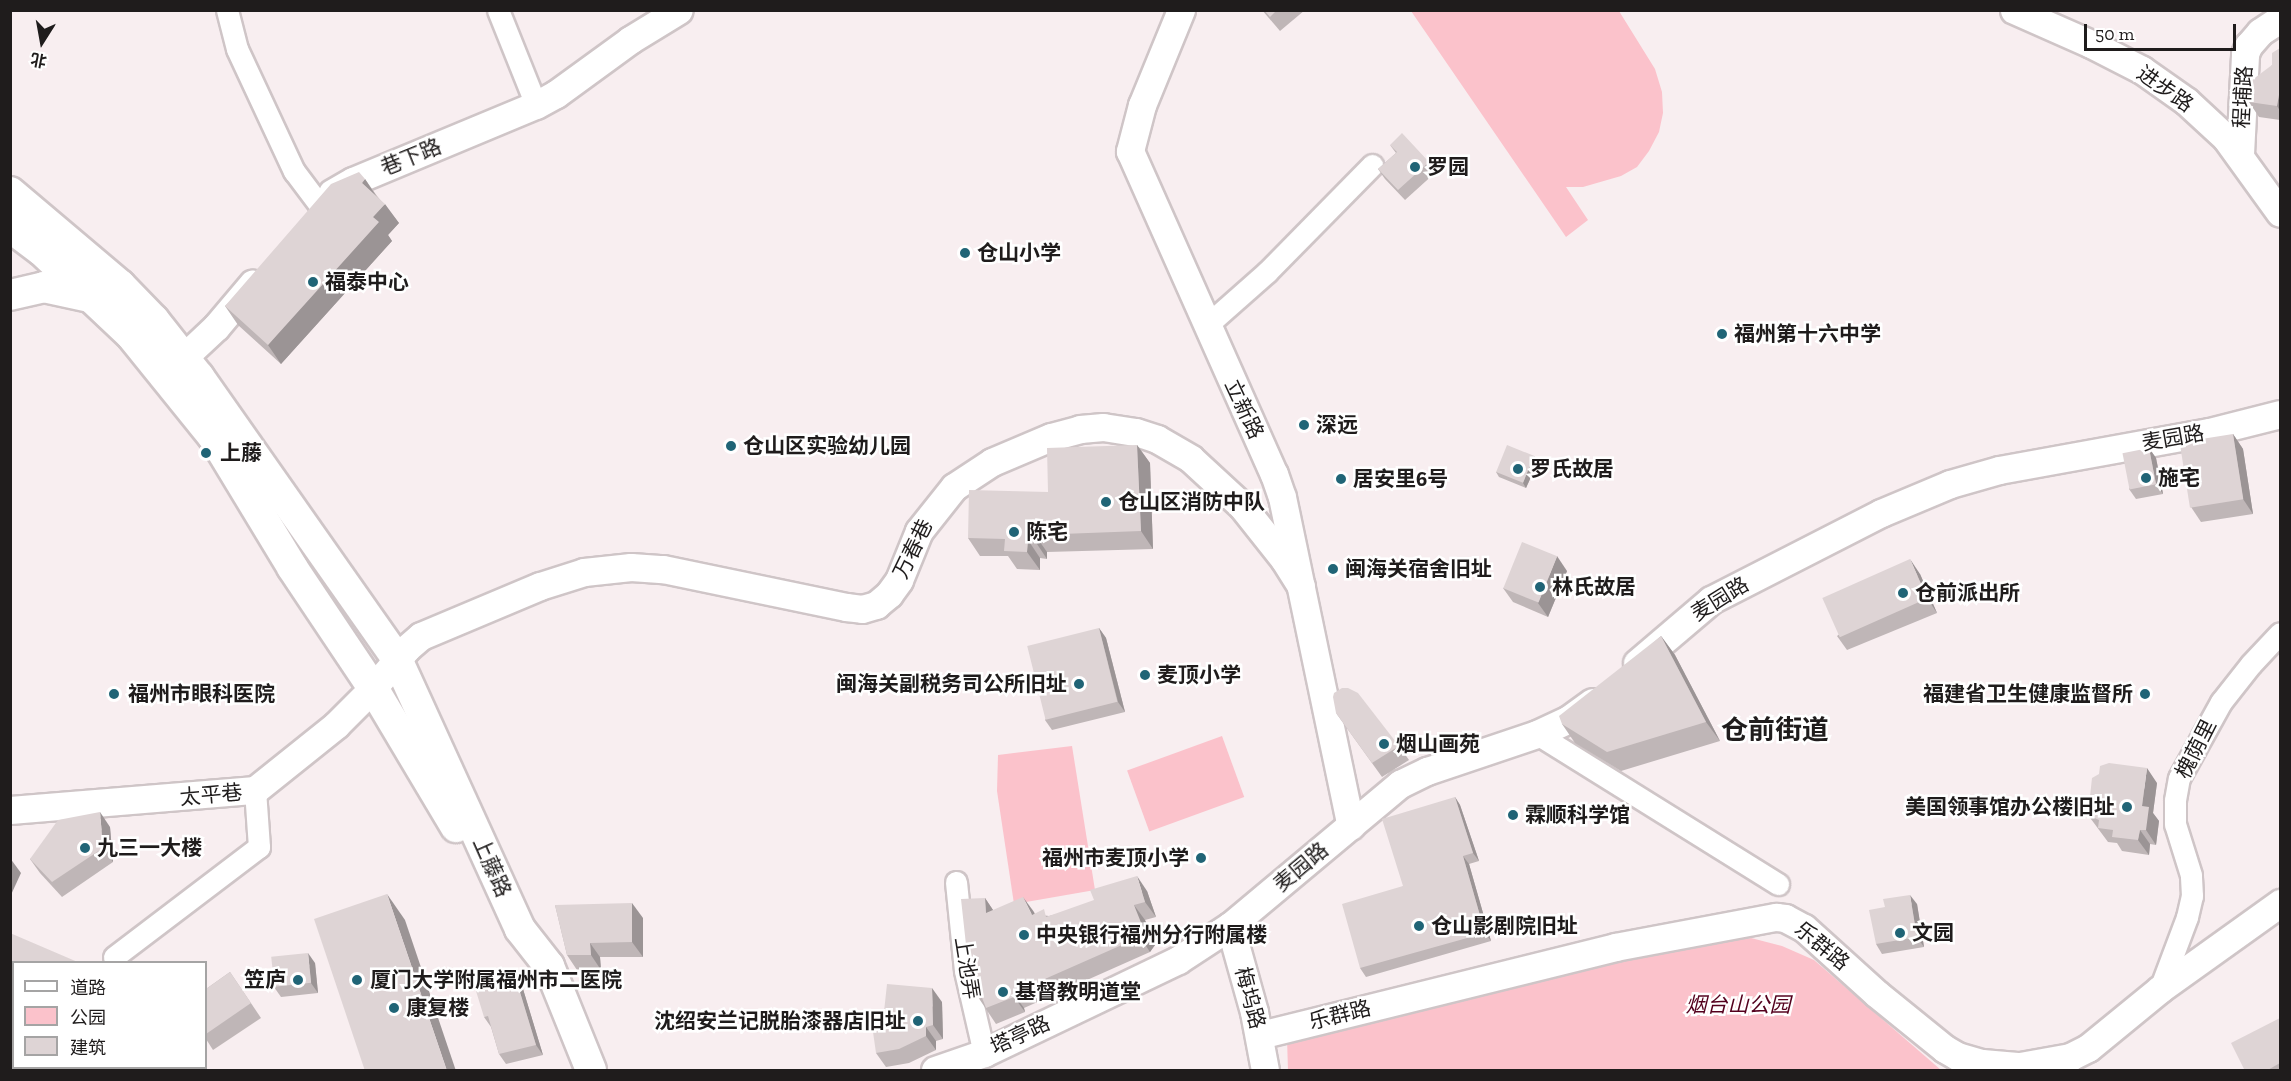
<!DOCTYPE html>
<html>
<head>
<meta charset="utf-8">
<style>
  body { margin:0 }
  #map { position:relative; width:2291px; height:1081px; overflow:hidden; background:#f8eef0; font-family:"Zilla Slab","Noto Sans SC",serif }
  div>[style] { position:absolute }
  .green>* { inset:0; background:#fbc2cb; transform-origin:0 0 }
  .roads { filter:drop-shadow(2px 0 #cfc5c7) drop-shadow(-2px 0 #cfc5c7) drop-shadow(0 2px #cfc5c7) drop-shadow(0 -2px #cfc5c7) }
  .minor>* { height:21px; margin:-10.5px; padding:0 10.5px; transform-origin:10.5px; border-radius:10.5px; background:#fff }
  .tertiary>* { height:27px; margin:-13.5px; padding:0 13.5px; transform-origin:13.5px; border-radius:13.5px; background:#fff }
  .secondary>* { height:30px; margin:-15px; padding:0 15px; transform-origin:15px; border-radius:15px; background:#fff }
  .wall>* { inset:0; background:#bfb6b7 }
  .shaded-wall>* { inset:0; background:#9b9495; transform-origin:0 0 }
  .building>* { inset:0; background:#ded4d5; transform-origin:0 0 }
  .dots>* { width:16px; height:16px; translate:-50% -50%; box-sizing:border-box; border:3px solid #fff; border-radius:50% }
  span { translate:-50% -50%; white-space:nowrap; text-align:center; line-height:1.15; -webkit-text-stroke:5px #fff; paint-order:stroke }
  .street-label { font-size:21px; color:#1f1c1c }
  .poi-label { font-size:21px; color:#1f1c1c; font-weight:700 }
  .left { translate:0 -50%; text-align:left }
  .right { translate:-100% -50%; text-align:right }
  .park-label { font-size:21px; color:#53001d; font-style:italic }
  .district-label { font-size:27px; color:#1f1c1c; font-weight:700 }
  .frame { position:absolute; inset:0; border:12px solid #1f1c1c; pointer-events:none }
  .legend { position:absolute; left:12px; top:961px; width:195px; height:108px; box-sizing:border-box; background:#fff; border:2px solid #a5a4a4; margin:0; padding:8px 10px; list-style:none; font-size:18px; color:#1f1c1c }
  .legend li { display:flex; align-items:center; gap:12px; height:30px }
  .legend b { width:30px; border:2px solid #a5a4a4 }
  .north { position:absolute; left:12px; top:12px; width:60px; height:60px; -webkit-text-stroke:4px #fff; paint-order:stroke; rotate:191deg; font-size:16px; font-weight:700; line-height:24px; text-align:center; color:#1f1c1c }
  .north::after { content:''; display:block; margin:auto; width:21px; height:27px; background:#1f1c1c; clip-path:polygon(50% 0,100% 100%,50% 72%,0 100%) }
  .scale { position:absolute; left:2084px; top:24px; width:152px; height:27px; box-sizing:border-box; border:3px solid #1f1c1c; border-top:0; padding-left:8px; font-size:18px; line-height:21px; white-space:nowrap; color:#1f1c1c; -webkit-text-stroke:4px #fff; paint-order:stroke }
</style>
</head>
<body>
<div id="map">
  <div class="green">
    <i style="clip-path:polygon(1411px 11px,1619px 11px,1655px 69px,1662px 92px,1663px 113px,1659px 132px,1649px 151px,1637px 167px,1621px 176px,1583px 187px,1566px 187px,1588px 220px,1566px 237px)"></i>
    <i style="left:1222px;top:736px;width:65px;height:101px;rotate:70deg"></i>
    <i style="clip-path:polygon(1072px 746px,1095px 890px,1014px 904px,997px 791px,998px 755px)"></i>
    <i style="clip-path:polygon(1751px 938px,1782px 946px,1814px 960px,1941px 1070px,1288px 1070px,1287px 1039px,1621px 957px)"></i>
  </div>
  <div class="roads">
    <div class="minor">
      <i style="left:227px;top:10px;width:40px;rotate:75.6deg"></i>
      <i style="left:237px;top:49px;width:135px;rotate:65deg"></i>
      <i style="left:294px;top:171px;width:45px;rotate:53.1deg"></i>
      <i style="left:498px;top:10px;width:102px;rotate:68.2deg"></i>
      <i style="left:1206px;top:326px;width:81px;rotate:-41.5deg"></i>
      <i style="left:1267px;top:272px;width:150px;rotate:-45.5deg"></i>
      <i style="left:1537px;top:734px;width:284px;rotate:31.9deg"></i>
      <i style="left:956px;top:882px;width:89px;rotate:84.2deg"></i>
      <i style="left:965px;top:971px;width:84px;rotate:77deg"></i>
      <i style="left:114px;top:957px;width:182px;rotate:-37.2deg"></i>
      <i style="left:259px;top:847px;width:57px;rotate:-94deg"></i>
      <i style="left:2160px;top:989px;width:77px;rotate:-69.4deg"></i>
      <i style="left:2187px;top:917px;width:22px;rotate:-77deg"></i>
      <i style="left:2192px;top:896px;width:21px;rotate:-93deg"></i>
      <i style="left:2191px;top:875px;width:53px;rotate:-107.4deg"></i>
      <i style="left:2175px;top:824px;width:24px;rotate:-90deg"></i>
      <i style="left:2175px;top:800px;width:22px;rotate:-80deg"></i>
      <i style="left:2179px;top:778px;width:87px;rotate:-61.1deg"></i>
      <i style="left:2221px;top:702px;width:48px;rotate:-51.7deg"></i>
      <i style="left:2251px;top:664px;width:42px;rotate:-46.9deg"></i>
    </div>
    <div class="tertiary">
      <i style="left:1181px;top:10px;width:103px;rotate:112.3deg"></i>
      <i style="left:1142px;top:105px;width:48px;rotate:104.6deg"></i>
      <i style="left:1130px;top:151px;width:354px;rotate:66deg"></i>
      <i style="left:1274px;top:474px;width:24px;rotate:71deg"></i>
      <i style="left:1282px;top:497px;width:336px;rotate:78.2deg"></i>
      <i style="left:2014px;top:10px;width:84px;rotate:23.8deg"></i>
      <i style="left:2091px;top:44px;width:57px;rotate:27deg"></i>
      <i style="left:2142px;top:70px;width:54px;rotate:35.2deg"></i>
      <i style="left:2186px;top:101px;width:54px;rotate:42.8deg"></i>
      <i style="left:2226px;top:138px;width:92px;rotate:54.2deg"></i>
      <i style="left:2240px;top:154px;width:100px;rotate:-87.1deg"></i>
      <i style="left:2245px;top:54px;width:9px;rotate:-69deg"></i>
      <i style="left:2248px;top:46px;width:18px;rotate:-49deg"></i>
      <i style="left:2260px;top:32px;width:24px;rotate:-33deg"></i>
      <i style="left:332px;top:193px;width:24px;rotate:-30deg"></i>
      <i style="left:353px;top:181px;width:198px;rotate:-22.6deg"></i>
      <i style="left:536px;top:105px;width:23px;rotate:-29deg"></i>
      <i style="left:556px;top:94px;width:92px;rotate:-36.1deg"></i>
      <i style="left:630px;top:40px;width:57px;rotate:-31.5deg"></i>
      <i style="left:184px;top:357px;width:44px;rotate:-43.2deg"></i>
      <i style="left:216px;top:327px;width:57px;rotate:-49.9deg"></i>
      <i style="left:1637px;top:663px;width:97px;rotate:-40.4deg"></i>
      <i style="left:1711px;top:600px;width:191px;rotate:-27.1deg"></i>
      <i style="left:1881px;top:513px;width:75px;rotate:-22.8deg"></i>
      <i style="left:1950px;top:484px;width:51px;rotate:-15.9deg"></i>
      <i style="left:1999px;top:470px;width:213px;rotate:-10.3deg"></i>
      <i style="left:2209px;top:432px;width:73px;rotate:-14.2deg"></i>
      <i style="left:10px;top:810px;width:246px;rotate:-4.7deg"></i>
      <i style="left:255px;top:790px;width:104px;rotate:-38.7deg"></i>
      <i style="left:336px;top:725px;width:52px;rotate:-45deg"></i>
      <i style="left:373px;top:688px;width:52px;rotate:-49.6deg"></i>
      <i style="left:407px;top:648px;width:18px;rotate:-41deg"></i>
      <i style="left:421px;top:636px;width:129px;rotate:-22.8deg"></i>
      <i style="left:540px;top:586px;width:46px;rotate:-17.7deg"></i>
      <i style="left:584px;top:572px;width:47px;rotate:-6.1deg"></i>
      <i style="left:631px;top:567px;width:32px;rotate:4deg"></i>
      <i style="left:663px;top:569px;width:187px;rotate:11.7deg"></i>
      <i style="left:846px;top:607px;width:16px;rotate:7deg"></i>
      <i style="left:862px;top:609px;width:15px;rotate:-16deg"></i>
      <i style="left:876px;top:605px;width:17px;rotate:-40deg"></i>
      <i style="left:889px;top:594px;width:17px;rotate:-54deg"></i>
      <i style="left:899px;top:580px;width:53px;rotate:-67.8deg"></i>
      <i style="left:919px;top:531px;width:56px;rotate:-51.5deg"></i>
      <i style="left:954px;top:487px;width:45px;rotate:-33.3deg"></i>
      <i style="left:992px;top:462px;width:64px;rotate:-23deg"></i>
      <i style="left:1051px;top:437px;width:30px;rotate:-15deg"></i>
      <i style="left:1080px;top:429px;width:23px;rotate:-5deg"></i>
      <i style="left:1103px;top:427px;width:33px;rotate:9deg"></i>
      <i style="left:1136px;top:432px;width:22px;rotate:18deg"></i>
      <i style="left:1157px;top:439px;width:39px;rotate:30deg"></i>
      <i style="left:1191px;top:459px;width:69px;rotate:42.7deg"></i>
      <i style="left:1242px;top:506px;width:68px;rotate:51.6deg"></i>
      <i style="left:1284px;top:559px;width:32px;rotate:58deg"></i>
      <i style="left:1230px;top:926px;width:89px;rotate:74.4deg"></i>
      <i style="left:1254px;top:1012px;width:59px;rotate:79.3deg"></i>
      <i style="left:1260px;top:1035px;width:366px;rotate:-13.9deg"></i>
      <i style="left:1615px;top:947px;width:164px;rotate:-10.6deg"></i>
      <i style="left:1776px;top:917px;width:9px;rotate:6deg"></i>
      <i style="left:1785px;top:918px;width:21px;rotate:28deg"></i>
      <i style="left:1804px;top:928px;width:98px;rotate:42.1deg"></i>
      <i style="left:1877px;top:994px;width:87px;rotate:39deg"></i>
      <i style="left:1945px;top:1049px;width:14px;rotate:30deg"></i>
      <i style="left:1957px;top:1056px;width:26px;rotate:16deg"></i>
      <i style="left:1982px;top:1063px;width:38px;rotate:5deg"></i>
      <i style="left:2020px;top:1066px;width:51px;rotate:-10.2deg"></i>
      <i style="left:2070px;top:1057px;width:20px;rotate:-27deg"></i>
      <i style="left:2088px;top:1048px;width:93px;rotate:-39.3deg"></i>
      <i style="left:2160px;top:989px;width:148px;rotate:-35.6deg"></i>
      <i style="left:935px;top:1070px;width:52px;rotate:-19.1deg"></i>
      <i style="left:984px;top:1053px;width:215px;rotate:-25.6deg"></i>
      <i style="left:1178px;top:960px;width:62px;rotate:-33.2deg"></i>
      <i style="left:1230px;top:926px;width:222px;rotate:-39.9deg"></i>
      <i style="left:1400px;top:784px;width:30px;rotate:-26deg"></i>
      <i style="left:1427px;top:771px;width:116px;rotate:-18.6deg"></i>
      <i style="left:1537px;top:734px;width:35px;rotate:-25deg"></i>
      <i style="left:1569px;top:719px;width:29px;rotate:-36deg"></i>
    </div>
    <div class="secondary">
      <i style="left:10px;top:192px;width:144px;rotate:40.2deg"></i>
      <i style="left:120px;top:285px;width:49px;rotate:45.8deg"></i>
      <i style="left:154px;top:320px;width:73px;rotate:51.7deg"></i>
      <i style="left:199px;top:377px;width:345px;rotate:54.9deg"></i>
      <i style="left:397px;top:659px;width:297px;rotate:65.5deg"></i>
      <i style="left:520px;top:929px;width:47px;rotate:51.9deg"></i>
      <i style="left:549px;top:966px;width:112px;rotate:68deg"></i>
      <i style="left:10px;top:227px;width:39px;rotate:37deg"></i>
      <i style="left:41px;top:250px;width:124px;rotate:43.4deg"></i>
      <i style="left:131px;top:335px;width:132px;rotate:51.1deg"></i>
      <i style="left:214px;top:438px;width:151px;rotate:58.8deg"></i>
      <i style="left:292px;top:567px;width:146px;rotate:56.2deg"></i>
      <i style="left:373px;top:688px;width:162px;rotate:59.2deg"></i>
      <i style="left:10px;top:295px;width:35px;rotate:-13deg"></i>
      <i style="left:44px;top:287px;width:46px;rotate:12.5deg"></i>
    </div>
  </div>
  <div class="wall">
    <i style="clip-path:polygon(1262px 10px,1305px 10px,1280px 31px)"></i>
    <i style="clip-path:polygon(2280px 48px,2280px 120px,2259px 117px,2249px 102px,2272px 65px)"></i>
    <i style="clip-path:polygon(1390px 145px,1429px 162px,1436px 172px,1405px 200px,1385px 179px,1378px 169px,1396px 153px)"></i>
    <i style="clip-path:polygon(365px 179px,377px 196px,399px 223px,388px 235px,392px 241px,281px 364px,238px 325px,225px 306px)"></i>
    <i style="clip-path:polygon(2233px 434px,2243px 449px,2253px 514px,2201px 522px,2191px 507px)"></i>
    <i style="clip-path:polygon(1137px 445px,1150px 463px,1153px 549px,1047px 552px,1047px 559px,1040px 558px,1040px 570px,1017px 569px,1008px 556px,980px 556px,968px 538px,1048px 492px)"></i>
    <i style="clip-path:polygon(2149px 448px,2156px 458px,2163px 494px,2136px 499px,2129px 489px)"></i>
    <i style="clip-path:polygon(1538px 461px,1526px 488px,1499px 477px,1496px 472px)"></i>
    <i style="clip-path:polygon(1567px 571px,1548px 617px,1513px 602px,1503px 588px)"></i>
    <i style="clip-path:polygon(1920px 574px,1937px 613px,1847px 650px,1837px 636px)"></i>
    <i style="clip-path:polygon(1099px 628px,1106px 638px,1125px 712px,1052px 730px,1045px 720px)"></i>
    <i style="clip-path:polygon(1661px 636px,1675px 655px,1720px 741px,1621px 771px,1575px 743px,1562px 724px)"></i>
    <i style="clip-path:polygon(1336px 713px,1399px 746px,1409px 760px,1382px 777px)"></i>
    <i style="clip-path:polygon(2157px 783px,2153px 813px,2159px 821px,2156px 845px,2150px 844px,2149px 855px,2122px 851px,2117px 843px,2108px 842px,2088px 815px)"></i>
    <i style="clip-path:polygon(1455px 797px,1460px 805px,1479px 861px,1469px 864px,1491px 941px,1366px 977px,1360px 968px,1403px 886px)"></i>
    <i style="clip-path:polygon(110px 827px,113px 862px,62px 897px,40px 873px,30px 859px)"></i>
    <i style="clip-path:polygon(1147px 891px,1156px 917px,1145px 920px,1155px 945px,1150px 952px,1024px 1008px,1025px 1012px,996px 1024px,976px 994px,985px 898px,993px 910px,1034px 914px,1049px 916px)"></i>
    <i style="clip-path:polygon(1917px 904px,1924px 947px,1882px 954px,1876px 944px,1885px 907px)"></i>
    <i style="clip-path:polygon(555px 905px,643px 918px,643px 957px,600px 957px,601px 970px,577px 970px,567px 955px)"></i>
    <i style="clip-path:polygon(315px 963px,318px 993px,281px 997px,274px 987px)"></i>
    <i style="clip-path:polygon(230px 972px,261px 1018px,213px 1050px,206px 1039px,206px 989px)"></i>
    <i style="clip-path:polygon(523px 989px,543px 1055px,506px 1064px,499px 1054px,491px 1027px,484px 1017px)"></i>
    <i style="clip-path:polygon(942px 1002px,943px 1039px,936px 1041px,936px 1050px,909px 1063px,886px 1067px,876px 1053px,882px 1030px)"></i>
    <i style="clip-path:polygon(2280px 1018px,2280px 1071px,2245px 1071px)"></i>
  </div>
  <div class="shaded-wall">
    <i style="clip-path:polygon(2280px 89px,2280px 111px,2277px 106px)"></i>
    <i style="clip-path:polygon(365px 179px,378px 199px,362px 183px)"></i>
    <i style="clip-path:polygon(385px 204px,399px 223px,388px 235px,392px 241px,281px 364px,268px 345px,373px 217px)"></i>
    <i style="clip-path:polygon(2233px 434px,2243px 449px,2253px 514px,2243px 499px)"></i>
    <i style="clip-path:polygon(1137px 445px,1150px 463px,1153px 549px,1141px 531px)"></i>
    <i style="clip-path:polygon(2149px 448px,2156px 458px,2163px 494px,2156px 484px)"></i>
    <i style="clip-path:polygon(1534px 456px,1538px 461px,1526px 488px,1523px 483px)"></i>
    <i style="clip-path:polygon(1035px 535px,1047px 552px,1047px 559px,1035px 541px)"></i>
    <i style="clip-path:polygon(1028px 540px,1040px 558px,1040px 570px,1027px 552px)"></i>
    <i style="clip-path:polygon(1557px 556px,1567px 571px,1548px 617px,1538px 603px)"></i>
    <i style="clip-path:polygon(1910px 559px,1920px 574px,1937px 613px,1927px 598px)"></i>
    <i style="clip-path:polygon(1099px 628px,1106px 638px,1125px 712px,1118px 702px)"></i>
    <i style="clip-path:polygon(1661px 636px,1675px 655px,1720px 741px,1706px 722px)"></i>
    <i style="clip-path:polygon(2147px 768px,2157px 783px,2153px 813px,2159px 821px,2156px 845px,2146px 830px,2142px 806px)"></i>
    <i style="clip-path:polygon(1455px 797px,1460px 805px,1479px 861px,1473px 853px)"></i>
    <i style="clip-path:polygon(100px 812px,110px 827px,113px 862px,103px 848px)"></i>
    <i style="clip-path:polygon(2140px 830px,2150px 844px,2149px 855px,2138px 840px)"></i>
    <i style="clip-path:polygon(1463px 856px,1469px 864px,1491px 941px,1485px 933px)"></i>
    <i style="clip-path:polygon(10px 858px,21px 873px,10px 897px)"></i>
    <i style="clip-path:polygon(1137px 876px,1147px 891px,1156px 917px,1145px 902px)"></i>
    <i style="clip-path:polygon(387px 894px,405px 920px,456px 1071px,447px 1071px)"></i>
    <i style="clip-path:polygon(1910px 895px,1917px 904px,1924px 947px,1917px 937px)"></i>
    <i style="clip-path:polygon(1023px 897px,1034px 912px,1042px 930px,1032px 915px)"></i>
    <i style="clip-path:polygon(985px 898px,995px 913px,986px 913px)"></i>
    <i style="clip-path:polygon(632px 903px,643px 918px,643px 957px,632px 942px)"></i>
    <i style="clip-path:polygon(1134px 905px,1145px 920px,1155px 945px,1150px 952px,1140px 937px)"></i>
    <i style="clip-path:polygon(590px 943px,600px 957px,601px 970px,591px 955px)"></i>
    <i style="clip-path:polygon(308px 953px,315px 963px,318px 993px,311px 983px)"></i>
    <i style="clip-path:polygon(516px 979px,523px 989px,543px 1055px,536px 1045px)"></i>
    <i style="clip-path:polygon(932px 988px,942px 1002px,943px 1039px,933px 1025px)"></i>
    <i style="clip-path:polygon(1013px 993px,1024px 1008px,1025px 1012px,1014px 997px)"></i>
    <i style="clip-path:polygon(926px 1027px,936px 1041px,936px 1050px,926px 1036px)"></i>
    <i style="left:58px;top:1068px;width:24px;height:3px"></i>
  </div>
  <div class="building">
    <i style="clip-path:polygon(1264px 10px,1277px 10px,1270px 17px)"></i>
    <i style="clip-path:polygon(2280px 48px,2280px 89px,2277px 106px,2249px 102px,2252px 80px,2272px 65px,2272px 53px)"></i>
    <i style="clip-path:polygon(1402px 133px,1429px 162px,1398px 190px,1378px 169px,1397px 152px,1390px 145px)"></i>
    <i style="clip-path:polygon(359px 172px,365px 179px,362px 183px,385px 204px,373px 217px,379px 222px,268px 345px,225px 306px,331px 184px)"></i>
    <i style="left:2233px;top:434px;width:66px;height:54px;rotate:81deg"></i>
    <i style="clip-path:polygon(1137px 445px,1141px 531px,1035px 535px,1035px 541px,1028px 540px,1027px 552px,1004px 551px,1005px 539px,968px 538px,969px 490px,1048px 492px,1047px 448px)"></i>
    <i style="left:1507px;top:445px;width:29px;height:29px;rotate:22deg"></i>
    <i style="left:2149px;top:448px;width:37px;height:27px;rotate:79deg"></i>
    <i style="left:1522px;top:542px;width:38px;height:50px;rotate:22deg"></i>
    <i style="left:1910px;top:559px;width:43px;height:96px;rotate:66deg"></i>
    <i style="left:1099px;top:628px;width:76px;height:74px;rotate:76deg"></i>
    <i style="clip-path:polygon(1661px 636px,1706px 722px,1607px 752px,1562px 724px,1559px 716px)"></i>
    <i style="clip-path:polygon(1342px 688px,1348px 688px,1358px 693px,1399px 746px,1372px 763px,1336px 713px,1333px 697px,1334px 693px)"></i>
    <i style="clip-path:polygon(2109px 763px,2147px 768px,2142px 806px,2149px 807px,2146px 830px,2140px 830px,2138px 840px,2112px 837px,2113px 830px,2098px 828px,2099px 820px,2088px 815px,2092px 778px,2099px 774px,2100px 766px)"></i>
    <i style="clip-path:polygon(1455px 797px,1473px 853px,1463px 856px,1485px 933px,1360px 968px,1342px 904px,1403px 886px,1382px 819px)"></i>
    <i style="clip-path:polygon(100px 812px,103px 848px,52px 882px,30px 859px,58px 820px)"></i>
    <i style="clip-path:polygon(1137px 876px,1145px 902px,1134px 905px,1144px 930px,1140px 937px,1013px 993px,1014px 997px,986px 1008px,981px 995px,976px 994px,967px 954px,961px 899px,985px 898px,986px 913px,1023px 897px,1032px 915px,1044px 909px,1046px 917px,1094px 900px,1090px 890px)"></i>
    <i style="clip-path:polygon(387px 894px,447px 1071px,365px 1071px,314px 919px)"></i>
    <i style="clip-path:polygon(1910px 895px,1917px 937px,1876px 944px,1869px 910px,1885px 907px,1883px 899px)"></i>
    <i style="clip-path:polygon(632px 903px,632px 942px,590px 943px,591px 955px,567px 955px,555px 905px)"></i>
    <i style="clip-path:polygon(10px 933px,80px 963px,14px 963px,14px 1068px,58px 1068px,57px 1071px,10px 1071px)"></i>
    <i style="left:308px;top:953px;width:30px;height:37px;rotate:84deg"></i>
    <i style="clip-path:polygon(230px 972px,251px 1003px,206px 1034px,206px 989px)"></i>
    <i style="clip-path:polygon(516px 979px,536px 1045px,499px 1054px,488px 1016px,484px 1017px,476px 991px)"></i>
    <i style="clip-path:polygon(887px 984px,932px 988px,933px 1025px,926px 1027px,926px 1036px,899px 1049px,876px 1053px,873px 1032px,882px 1030px)"></i>
    <i style="clip-path:polygon(2280px 1018px,2280px 1063px,2266px 1071px,2245px 1071px,2231px 1043px)"></i>
  </div>
  <div class="dots">
    <i style="left:1415px;top:167px;background:#206476"></i>
    <i style="left:965px;top:253px;background:#206476"></i>
    <i style="left:313px;top:282px;background:#206476"></i>
    <i style="left:1722px;top:334px;background:#206476"></i>
    <i style="left:1304px;top:425px;background:#206476"></i>
    <i style="left:731px;top:446px;background:#206476"></i>
    <i style="left:206px;top:453px;background:#206476"></i>
    <i style="left:1518px;top:469px;background:#206476"></i>
    <i style="left:2146px;top:478px;background:#206476"></i>
    <i style="left:1341px;top:479px;background:#206476"></i>
    <i style="left:1106px;top:502px;background:#206476"></i>
    <i style="left:1014px;top:532px;background:#206476"></i>
    <i style="left:1333px;top:569px;background:#206476"></i>
    <i style="left:1540px;top:587px;background:#206476"></i>
    <i style="left:1903px;top:593px;background:#206476"></i>
    <i style="left:1145px;top:675px;background:#206476"></i>
    <i style="left:1079px;top:684px;background:#206476"></i>
    <i style="left:114px;top:694px;background:#206476"></i>
    <i style="left:2145px;top:694px;background:#206476"></i>
    <i style="left:1384px;top:744px;background:#206476"></i>
    <i style="left:2127px;top:807px;background:#206476"></i>
    <i style="left:1513px;top:815px;background:#206476"></i>
    <i style="left:85px;top:848px;background:#206476"></i>
    <i style="left:1201px;top:858px;background:#206476"></i>
    <i style="left:1419px;top:926px;background:#206476"></i>
    <i style="left:1900px;top:933px;background:#206476"></i>
    <i style="left:1024px;top:935px;background:#206476"></i>
    <i style="left:298px;top:980px;background:#206476"></i>
    <i style="left:357px;top:980px;background:#206476"></i>
    <i style="left:1003px;top:992px;background:#206476"></i>
    <i style="left:394px;top:1008px;background:#206476"></i>
    <i style="left:918px;top:1021px;background:#206476"></i>
  </div>
  <div class="street-label">
    <span style="left:2165px;top:89px;rotate:35deg">进步路</span>
    <span style="left:2243px;top:97px;rotate:-87deg">程埔路</span>
    <span style="left:411px;top:157px;rotate:-22deg">巷下路</span>
    <span style="left:1244px;top:409px;rotate:65deg">立新路</span>
    <span style="left:2173px;top:438px;rotate:-10deg">麦园路</span>
    <span style="left:913px;top:549px;rotate:-64deg">万春巷</span>
    <span style="left:1720px;top:599px;rotate:-32deg">麦园路</span>
    <span style="left:2196px;top:749px;rotate:-63deg">槐荫里</span>
    <span style="left:211px;top:795px;rotate:-5deg">太平巷</span>
    <span style="left:492px;top:867px;rotate:66deg">上藤路</span>
    <span style="left:1301px;top:867px;rotate:-40deg">麦园路</span>
    <span style="left:1822px;top:946px;rotate:39deg">乐群路</span>
    <span style="left:967px;top:968px;rotate:81deg">上池弄</span>
    <span style="left:1250px;top:998px;rotate:75deg">梅坞路</span>
    <span style="left:1340px;top:1015px;rotate:-14deg">乐群路</span>
    <span style="left:1020px;top:1035px;rotate:-25deg">塔亭路</span>
  </div>
  <div class="poi-label">
    <span class="left" style="left:1427px;top:167px">罗园</span>
    <span class="left" style="left:977px;top:253px">仓山小学</span>
    <span class="left" style="left:325px;top:282px">福泰中心</span>
    <span class="left" style="left:1734px;top:334px">福州第十六中学</span>
    <span class="left" style="left:1316px;top:425px">深远</span>
    <span class="left" style="left:743px;top:446px">仓山区实验幼儿园</span>
    <span class="left" style="left:220px;top:453px">上藤</span>
    <span class="left" style="left:1530px;top:469px">罗氏故居</span>
    <span class="left" style="left:2158px;top:478px">施宅</span>
    <span class="left" style="left:1353px;top:479px">居安里6号</span>
    <span class="left" style="left:1118px;top:502px">仓山区消防中队</span>
    <span class="left" style="left:1026px;top:532px">陈宅</span>
    <span class="left" style="left:1345px;top:569px">闽海关宿舍旧址</span>
    <span class="left" style="left:1552px;top:587px">林氏故居</span>
    <span class="left" style="left:1915px;top:593px">仓前派出所</span>
    <span class="left" style="left:1157px;top:675px">麦顶小学</span>
    <span class="right" style="left:1067px;top:684px">闽海关副税务司公所旧址</span>
    <span class="left" style="left:128px;top:694px">福州市眼科医院</span>
    <span class="right" style="left:2133px;top:694px">福建省卫生健康监督所</span>
    <span class="left" style="left:1396px;top:744px">烟山画苑</span>
    <span class="right" style="left:2115px;top:807px">美国领事馆办公楼旧址</span>
    <span class="left" style="left:1525px;top:815px">霖顺科学馆</span>
    <span class="left" style="left:97px;top:848px">九三一大楼</span>
    <span class="right" style="left:1189px;top:858px">福州市麦顶小学</span>
    <span class="left" style="left:1431px;top:926px">仓山影剧院旧址</span>
    <span class="left" style="left:1912px;top:933px">文园</span>
    <span class="left" style="left:1036px;top:935px">中央银行福州分行附属楼</span>
    <span class="right" style="left:286px;top:980px">笠庐</span>
    <span class="left" style="left:370px;top:980px">厦门大学附属福州市二医院</span>
    <span class="left" style="left:1015px;top:992px">基督教明道堂</span>
    <span class="left" style="left:406px;top:1008px">康复楼</span>
    <span class="right" style="left:906px;top:1021px">沈绍安兰记脱胎漆器店旧址</span>
  </div>
  <div class="park-label">
    <span style="left:1738px;top:1005px">烟台山公园</span>
  </div>
  <div class="district-label">
    <span style="left:1775px;top:731px">仓前街道</span>
  </div>
  <div class="frame"></div>
  <ul class="legend">
  <li><b style="height:8px;background:#fff"></b>道路</li>
  <li><b style="height:16px;background:#fbc2cb"></b>公园</li>
  <li><b style="height:16px;background:#ded4d5"></b>建筑</li>
  </ul>
  <div class="north">北</div>
  <div class="scale">50 m</div>
</div>
</body>
</html>
